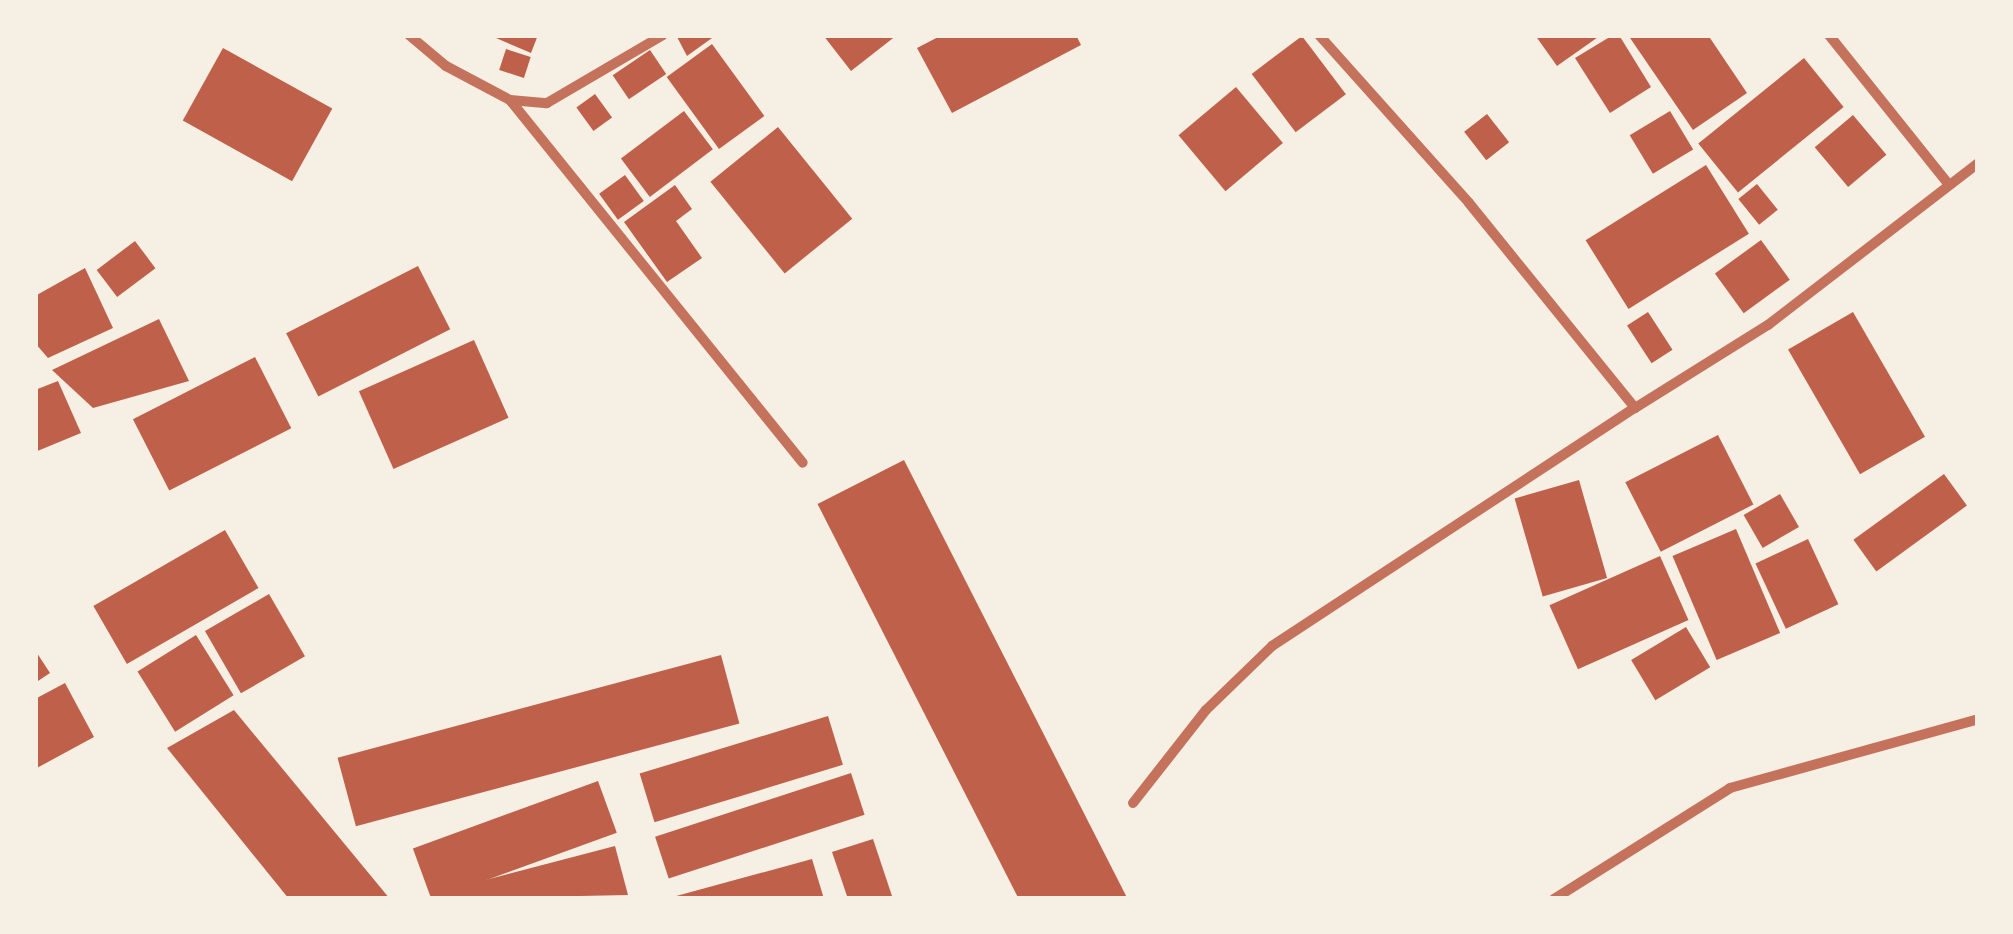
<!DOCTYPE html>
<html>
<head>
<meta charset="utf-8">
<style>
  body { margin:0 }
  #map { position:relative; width:2013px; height:934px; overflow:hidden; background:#f6efe4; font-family:Montserrat,sans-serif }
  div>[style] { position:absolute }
  .building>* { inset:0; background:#bf614a; transform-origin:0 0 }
  .minor>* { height:10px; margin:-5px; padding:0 5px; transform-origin:5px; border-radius:5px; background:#c5725c }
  span { translate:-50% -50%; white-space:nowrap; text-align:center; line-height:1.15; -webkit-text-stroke:9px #f6efe4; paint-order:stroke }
  .frame { position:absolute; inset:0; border:38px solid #f6efe4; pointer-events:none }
</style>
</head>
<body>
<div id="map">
  <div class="building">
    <i style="clip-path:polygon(489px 35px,538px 35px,531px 53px)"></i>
    <i style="clip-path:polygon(676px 35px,710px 35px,712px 38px,687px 56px)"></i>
    <i style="clip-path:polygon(823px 35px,897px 35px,851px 71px)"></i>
    <i style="clip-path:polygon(942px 35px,1076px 35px,1081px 45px,952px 113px,917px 48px)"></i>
    <i style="clip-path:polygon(1535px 35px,1601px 35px,1557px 66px)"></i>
    <i style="clip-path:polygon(1613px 35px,1619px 35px,1651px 87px,1610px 113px,1575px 58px)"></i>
    <i style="clip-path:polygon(1628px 35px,1708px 35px,1747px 93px,1693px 130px)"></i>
    <i style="left:1302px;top:36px;width:73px;height:63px;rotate:53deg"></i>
    <i style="left:712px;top:44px;width:89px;height:56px;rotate:54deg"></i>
    <i style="left:223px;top:48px;width:125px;height:83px;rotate:29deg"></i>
    <i style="left:506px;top:49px;width:26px;height:22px;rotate:18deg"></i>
    <i style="left:650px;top:50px;width:29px;height:45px;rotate:56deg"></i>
    <i style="left:1804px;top:58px;width:63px;height:136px;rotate:51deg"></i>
    <i style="left:1236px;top:87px;width:73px;height:75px;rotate:50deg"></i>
    <i style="left:595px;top:94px;width:29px;height:23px;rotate:54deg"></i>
    <i style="left:684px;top:111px;width:48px;height:79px;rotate:53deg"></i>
    <i style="left:1670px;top:111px;width:45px;height:47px;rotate:59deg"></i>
    <i style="left:1487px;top:114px;width:36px;height:29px;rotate:52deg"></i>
    <i style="left:1853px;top:115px;width:52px;height:50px;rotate:50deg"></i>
    <i style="left:778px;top:127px;width:118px;height:87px;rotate:51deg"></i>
    <i style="left:1706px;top:165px;width:81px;height:142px;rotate:58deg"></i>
    <i style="left:625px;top:175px;width:32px;height:32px;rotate:54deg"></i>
    <i style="left:1757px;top:184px;width:33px;height:24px;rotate:51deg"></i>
    <i style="clip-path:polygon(675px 185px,692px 209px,676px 221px,702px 258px,667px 282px,624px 222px)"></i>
    <i style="left:1761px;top:240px;width:49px;height:57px;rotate:54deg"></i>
    <i style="left:135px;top:241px;width:34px;height:48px;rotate:53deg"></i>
    <i style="left:418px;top:266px;width:71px;height:148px;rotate:63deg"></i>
    <i style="clip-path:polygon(85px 268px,113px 328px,48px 358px,35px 343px,35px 296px)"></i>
    <i style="left:1648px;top:312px;width:45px;height:25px;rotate:57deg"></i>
    <i style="left:1853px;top:312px;width:144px;height:75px;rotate:60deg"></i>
    <i style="clip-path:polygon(159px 319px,189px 381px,93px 408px,52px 370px)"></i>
    <i style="left:474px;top:340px;width:85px;height:126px;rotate:66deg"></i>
    <i style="left:255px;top:357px;width:80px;height:137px;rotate:63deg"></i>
    <i style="clip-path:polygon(58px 381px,81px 433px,35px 452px,35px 390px)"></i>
    <i style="left:1718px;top:435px;width:78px;height:104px;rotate:63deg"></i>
    <i style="left:904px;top:460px;width:491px;height:97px;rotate:63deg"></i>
    <i style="left:1944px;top:474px;width:39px;height:112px;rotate:54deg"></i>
    <i style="left:1579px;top:480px;width:102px;height:67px;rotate:74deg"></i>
    <i style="left:1780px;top:494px;width:38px;height:42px;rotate:60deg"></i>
    <i style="left:1736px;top:529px;width:113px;height:69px;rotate:67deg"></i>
    <i style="left:225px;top:530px;width:67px;height:152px;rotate:60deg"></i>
    <i style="left:1808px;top:539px;width:72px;height:58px;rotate:65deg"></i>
    <i style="left:1660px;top:556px;width:70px;height:121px;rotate:66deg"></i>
    <i style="left:269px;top:594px;width:72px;height:74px;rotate:60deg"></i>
    <i style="left:1686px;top:627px;width:47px;height:64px;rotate:59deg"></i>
    <i style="left:196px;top:635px;width:71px;height:69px;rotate:58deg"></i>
    <i style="clip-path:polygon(35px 650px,50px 673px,35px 683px)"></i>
    <i style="left:721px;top:655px;width:71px;height:397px;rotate:75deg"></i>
    <i style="clip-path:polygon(65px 683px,94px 737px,35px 769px,35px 699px)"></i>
    <i style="clip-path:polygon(234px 710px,390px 899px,289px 899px,167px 748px)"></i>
    <i style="left:828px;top:716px;width:51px;height:197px;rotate:73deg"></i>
    <i style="left:851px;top:773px;width:44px;height:206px;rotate:72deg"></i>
    <i style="left:598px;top:781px;width:55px;height:197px;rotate:70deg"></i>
    <i style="clip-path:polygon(873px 839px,893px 899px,848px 899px,832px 852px)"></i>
    <i style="clip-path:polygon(615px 846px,628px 895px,434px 899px,432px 894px)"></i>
    <i style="clip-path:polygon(812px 859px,824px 899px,669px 899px,669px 898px)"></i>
  </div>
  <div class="minor">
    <i style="left:409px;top:35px;width:48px;rotate:40deg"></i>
    <i style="left:446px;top:66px;width:72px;rotate:28deg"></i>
    <i style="left:510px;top:100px;width:37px;rotate:5deg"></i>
    <i style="left:547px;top:103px;width:134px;rotate:-30.4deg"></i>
    <i style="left:1319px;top:35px;width:225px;rotate:48.2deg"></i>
    <i style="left:1469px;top:203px;width:264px;rotate:51deg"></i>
    <i style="left:1635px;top:408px;width:157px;rotate:-32deg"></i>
    <i style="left:1768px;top:325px;width:265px;rotate:-37.6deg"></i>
    <i style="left:1829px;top:35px;width:192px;rotate:51.3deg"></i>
    <i style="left:510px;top:100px;width:466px;rotate:51.1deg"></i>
    <i style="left:1133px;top:803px;width:118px;rotate:-51.9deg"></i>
    <i style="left:1206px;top:710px;width:92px;rotate:-44.1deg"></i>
    <i style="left:1272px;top:646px;width:434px;rotate:-33.3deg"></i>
    <i style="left:1554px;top:899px;width:208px;rotate:-32.2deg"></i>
    <i style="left:1730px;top:788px;width:257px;rotate:-15.5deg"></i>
  </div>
  <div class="frame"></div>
</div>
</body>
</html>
